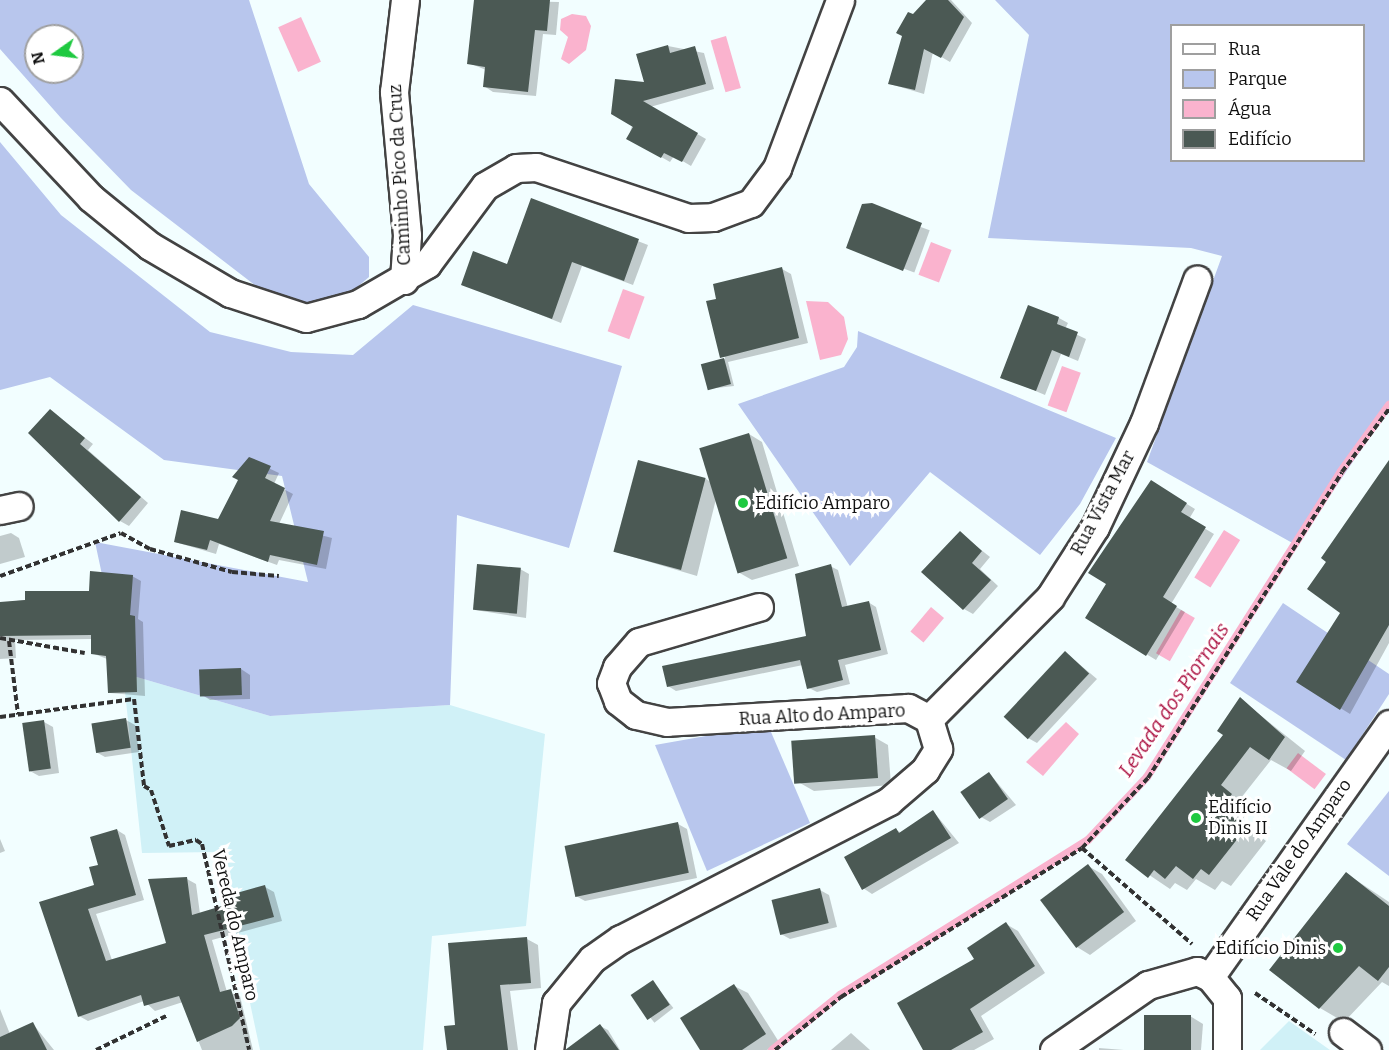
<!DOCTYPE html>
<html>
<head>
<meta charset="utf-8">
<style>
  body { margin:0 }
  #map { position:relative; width:1389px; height:1050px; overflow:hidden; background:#f2feff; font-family:Bitter,serif }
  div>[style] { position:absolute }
  .farmland>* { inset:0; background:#d0f1f7 }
  .green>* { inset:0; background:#b8c6ed }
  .water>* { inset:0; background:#fab3ce; transform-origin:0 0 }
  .shadow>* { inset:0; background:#0003; transform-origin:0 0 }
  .stream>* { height:8px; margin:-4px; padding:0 4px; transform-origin:4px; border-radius:4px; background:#fab3ce }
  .building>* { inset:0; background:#4b5954; transform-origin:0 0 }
  .path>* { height:4px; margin-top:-2px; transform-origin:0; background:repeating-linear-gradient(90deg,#323232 0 6px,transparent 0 9px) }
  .roads { filter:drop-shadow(2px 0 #434343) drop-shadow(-2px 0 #434343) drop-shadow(0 2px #434343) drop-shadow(0 -2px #434343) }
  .minor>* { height:27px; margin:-13.5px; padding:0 13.5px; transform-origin:13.5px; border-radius:13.5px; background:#fff }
  .dots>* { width:16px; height:16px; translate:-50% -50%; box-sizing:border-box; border:3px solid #fff; border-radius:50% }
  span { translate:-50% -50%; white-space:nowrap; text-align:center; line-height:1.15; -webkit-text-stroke:6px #fff; paint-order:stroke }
  .street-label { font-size:18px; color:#101010 }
  .poi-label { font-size:18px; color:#101010 }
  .left { translate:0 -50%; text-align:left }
  .right { translate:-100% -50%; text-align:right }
  .water-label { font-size:20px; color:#ab1040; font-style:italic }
  .legend { position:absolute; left:1170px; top:24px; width:195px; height:138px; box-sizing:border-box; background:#fff; border:2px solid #9f9f9f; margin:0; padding:8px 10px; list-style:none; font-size:18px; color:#101010 }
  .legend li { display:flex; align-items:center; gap:12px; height:30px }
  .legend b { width:30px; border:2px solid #9f9f9f }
  .north { position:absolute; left:24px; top:24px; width:60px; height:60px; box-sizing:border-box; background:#fff; border:2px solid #9f9f9f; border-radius:50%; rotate:256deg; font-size:16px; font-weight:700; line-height:24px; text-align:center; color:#101010 }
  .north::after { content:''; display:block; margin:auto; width:21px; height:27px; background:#1ec940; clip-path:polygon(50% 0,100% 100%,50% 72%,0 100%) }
</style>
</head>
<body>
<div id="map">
  <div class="farmland">
    <i style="clip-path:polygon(123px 673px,270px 716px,450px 705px,545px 734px,526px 926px,432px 936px,423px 1050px,260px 1050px,218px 852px,142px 853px)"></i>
    <i style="clip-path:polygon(1289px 1021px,1330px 1050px,1260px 1050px)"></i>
  </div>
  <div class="green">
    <i style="clip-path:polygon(evenodd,0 0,249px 0,309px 184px,369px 257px,369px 277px,341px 301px,310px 305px,260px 289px,131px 190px,61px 118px,0 49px,0 0,36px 36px,72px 36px,72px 72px,36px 72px,36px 36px)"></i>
    <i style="clip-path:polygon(evenodd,995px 0,1389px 0,1389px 409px,1296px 545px,1147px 462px,1222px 256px,1191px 248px,988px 238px,1029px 35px,995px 0,1172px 26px,1364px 26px,1364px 160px,1172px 160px,1172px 26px)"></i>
    <i style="clip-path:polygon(0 142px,61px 215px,210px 332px,291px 352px,353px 355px,413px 305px,622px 366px,569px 548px,457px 515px,450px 705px,270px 716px,123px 673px,95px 542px,308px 582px,282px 476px,164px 460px,50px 377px,0 390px)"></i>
    <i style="clip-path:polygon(858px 331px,1116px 438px,1080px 504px,1040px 555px,930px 472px,850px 566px,738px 404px,844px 367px,857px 347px)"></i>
    <i style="clip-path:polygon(1283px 603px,1389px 674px,1389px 694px,1346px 760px,1230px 683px)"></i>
    <i style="clip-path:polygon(768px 725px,810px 823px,707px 871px,655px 745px)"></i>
    <i style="clip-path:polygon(1389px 791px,1389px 876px,1347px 844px)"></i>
  </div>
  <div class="water">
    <i style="clip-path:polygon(572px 14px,586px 16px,591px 26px,586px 50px,569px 64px,561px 59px,568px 37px,560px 30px,561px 19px)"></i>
    <i style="left:301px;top:17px;width:49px;height:25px;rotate:66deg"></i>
    <i style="left:726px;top:36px;width:54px;height:16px;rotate:74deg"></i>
    <i style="left:931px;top:242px;width:22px;height:35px;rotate:21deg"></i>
    <i style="left:623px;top:289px;width:23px;height:45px;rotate:20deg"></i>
    <i style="clip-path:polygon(806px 301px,828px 302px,844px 317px,848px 339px,841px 355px,820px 360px)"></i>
    <i style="left:1062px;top:366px;width:20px;height:42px;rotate:20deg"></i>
    <i style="left:1224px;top:530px;width:19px;height:56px;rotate:32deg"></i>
    <i style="left:931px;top:607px;width:17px;height:32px;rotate:40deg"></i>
    <i style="left:1181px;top:610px;width:16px;height:50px;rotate:30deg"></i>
    <i style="clip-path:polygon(1066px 722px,1079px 734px,1043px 776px,1026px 762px)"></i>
    <i style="left:1298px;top:753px;width:35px;height:19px;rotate:37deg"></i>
  </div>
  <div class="shadow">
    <i style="clip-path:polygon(482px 0,559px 2px,556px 35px,543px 34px,536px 96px,493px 92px,484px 86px,486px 70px,469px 63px)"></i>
    <i style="clip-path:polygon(928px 0,951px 0,972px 23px,950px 62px,933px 52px,924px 94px,890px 84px,913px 16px)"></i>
    <i style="clip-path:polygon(668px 46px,704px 53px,714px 89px,650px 107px,706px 139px,691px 166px,674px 156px,670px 162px,628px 138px,646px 84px)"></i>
    <i style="clip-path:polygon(532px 200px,648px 245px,633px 285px,582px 266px,561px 323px,462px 284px,508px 266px)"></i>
    <i style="left:863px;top:206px;width:71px;height:45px;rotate:20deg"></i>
    <i style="clip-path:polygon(782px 269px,791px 274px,808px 343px,728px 362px,734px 386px,708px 389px,702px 365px,725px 359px,718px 300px)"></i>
    <i style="clip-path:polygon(1029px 307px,1059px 318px,1068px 323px,1065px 329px,1086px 339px,1078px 361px,1061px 354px,1045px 395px,1002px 377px)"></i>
    <i style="clip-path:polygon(50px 411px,93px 444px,88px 450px,148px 503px,129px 526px,120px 521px)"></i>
    <i style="clip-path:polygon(749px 434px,762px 442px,799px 566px,752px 580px,738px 572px,716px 499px,697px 576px,616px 552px,706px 479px,711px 482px)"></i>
    <i style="clip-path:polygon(249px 459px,279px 473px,274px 484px,293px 494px,279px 524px,332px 538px,326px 569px,279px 560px,277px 565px,219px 544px,216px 554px,175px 542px,219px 521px)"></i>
    <i style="clip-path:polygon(1379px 477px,1389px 480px,1389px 643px,1350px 714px,1298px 682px,1342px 612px,1309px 589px)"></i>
    <i style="clip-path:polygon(1151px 482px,1195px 509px,1189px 519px,1214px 534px,1171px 604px,1185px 612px,1156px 660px,1087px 618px,1108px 584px)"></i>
    <i style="clip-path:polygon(11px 533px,19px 538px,25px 557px,0 564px,0 536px)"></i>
    <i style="clip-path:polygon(960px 533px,990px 557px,980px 569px,998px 586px,973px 614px,964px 609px)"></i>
    <i style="clip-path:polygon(830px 566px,838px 570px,848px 608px,868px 602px,876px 607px,888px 654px,845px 665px,850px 684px,817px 692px,809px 688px,803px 665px,676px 691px,668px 686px,808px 637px)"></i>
    <i style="clip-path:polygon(520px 569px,529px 574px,526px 618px,475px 610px)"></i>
    <i style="clip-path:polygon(132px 576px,141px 581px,138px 619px,143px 622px,145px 696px,110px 693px,107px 659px,92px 653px,92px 639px,15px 640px,16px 658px,0 659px,0 603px,90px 592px)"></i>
    <i style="clip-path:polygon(1066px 653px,1097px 679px,1037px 743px,1028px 738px)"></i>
    <i style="clip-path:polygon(241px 669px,250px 675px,250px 699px,210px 700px,201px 694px)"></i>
    <i style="clip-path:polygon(1240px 699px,1305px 751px,1291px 771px,1271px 760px,1241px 798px,1252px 807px,1241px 821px,1266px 841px,1231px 886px,1222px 881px,1215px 890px,1196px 879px,1187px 890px,1175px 883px,1170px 889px,1127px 860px,1225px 735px)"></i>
    <i style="clip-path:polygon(126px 720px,135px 725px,139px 752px,105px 757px,96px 752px)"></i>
    <i style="clip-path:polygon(44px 722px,53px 727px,59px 773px,39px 776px,30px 771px)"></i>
    <i style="clip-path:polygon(874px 737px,888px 745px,891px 785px,814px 791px,800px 783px)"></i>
    <i style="clip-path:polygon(989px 773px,1016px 805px,990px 822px,981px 817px)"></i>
    <i style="clip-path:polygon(933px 811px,959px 843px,872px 894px,863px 888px,896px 830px,902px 833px)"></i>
    <i style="clip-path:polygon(678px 824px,687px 829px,697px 878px,585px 901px,576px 896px)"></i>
    <i style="clip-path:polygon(117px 830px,125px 835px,144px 900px,96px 914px,112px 960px,168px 944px,187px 879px,196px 884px,200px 914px,237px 904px,265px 887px,274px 892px,282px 921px,212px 940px,227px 992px,240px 996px,253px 1050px,202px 1050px,183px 1002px,155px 1011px,144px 1001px,88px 1021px,79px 1016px,41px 903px,95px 886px)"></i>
    <i style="clip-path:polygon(0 839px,5px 851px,0 853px)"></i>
    <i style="clip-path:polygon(1088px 866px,1102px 874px,1136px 921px,1090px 955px,1077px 947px)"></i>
    <i style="clip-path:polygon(1347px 874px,1389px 902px,1389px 986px,1382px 982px,1344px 1022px,1320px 1008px)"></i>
    <i style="clip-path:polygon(820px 890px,829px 895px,837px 927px,790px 939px,781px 934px)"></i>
    <i style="clip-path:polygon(1006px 924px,1018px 931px,1045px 973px,981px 1016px,994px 1039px,974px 1050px,925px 1050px,976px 959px)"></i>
    <i style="clip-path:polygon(527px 939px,538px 945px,541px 988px,510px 991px,518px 1050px,449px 1050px,457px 1026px)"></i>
    <i style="left:653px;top:982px;width:33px;height:24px;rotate:52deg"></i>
    <i style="clip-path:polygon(734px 986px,748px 993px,779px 1042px,767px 1050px,702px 1050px)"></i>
    <i style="clip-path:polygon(0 1009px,10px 1034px,33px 1024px,54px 1050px,0 1050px)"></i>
    <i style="clip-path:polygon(1190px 1016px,1203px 1024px,1201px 1050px,1143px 1050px)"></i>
    <i style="clip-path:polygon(600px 1026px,608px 1030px,620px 1050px,583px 1050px)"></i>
    <i style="clip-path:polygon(851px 1033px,870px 1050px,831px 1050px)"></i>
    <i style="clip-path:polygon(1099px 1048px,1124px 1050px,1099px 1050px)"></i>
  </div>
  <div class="stream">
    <i style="left:772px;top:1050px;width:87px;rotate:-39deg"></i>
    <i style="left:840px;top:995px;width:292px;rotate:-32deg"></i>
    <i style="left:1088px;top:840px;width:86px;rotate:-46.9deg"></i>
    <i style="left:1147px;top:777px;width:362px;rotate:-57.6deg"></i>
    <i style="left:1341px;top:471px;width:82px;rotate:-54deg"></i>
  </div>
  <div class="building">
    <i style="clip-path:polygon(474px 0,550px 0,547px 31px,535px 30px,528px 92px,483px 87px,485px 67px,467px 64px)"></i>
    <i style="clip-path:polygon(926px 0,948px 0,964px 17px,941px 58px,924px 49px,915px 90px,888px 84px,902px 36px,896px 33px,908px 12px,913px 14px)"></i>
    <i style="clip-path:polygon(668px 45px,670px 53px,695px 46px,706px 84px,643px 101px,698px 133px,682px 162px,664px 153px,661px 158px,626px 139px,633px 127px,611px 114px,615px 79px,644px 82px,636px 54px)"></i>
    <i style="clip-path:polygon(531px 198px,639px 239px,624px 281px,572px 262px,552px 319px,461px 285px,473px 251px,507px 264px)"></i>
    <i style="clip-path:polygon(872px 203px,922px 223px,903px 271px,846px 248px,862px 204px)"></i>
    <i style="clip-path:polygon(782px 267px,799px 338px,720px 358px,706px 301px,716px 299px,713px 284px)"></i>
    <i style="clip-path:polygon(1028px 305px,1059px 317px,1057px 324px,1078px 332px,1069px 357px,1052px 350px,1036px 391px,1000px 378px)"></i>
    <i style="left:724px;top:358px;width:27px;height:24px;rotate:75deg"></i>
    <i style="clip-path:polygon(50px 409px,85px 438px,80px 444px,141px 497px,119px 522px,28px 433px)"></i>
    <i style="left:749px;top:433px;width:131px;height:52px;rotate:73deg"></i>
    <i style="clip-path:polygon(249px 457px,271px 466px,265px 478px,285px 488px,270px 521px,324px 531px,317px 565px,270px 555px,268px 562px,210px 540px,207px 550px,174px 542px,181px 510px,218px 519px,238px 480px,232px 477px)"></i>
    <i style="left:638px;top:460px;width:70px;height:95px;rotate:15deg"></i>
    <i style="clip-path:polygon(1389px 460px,1389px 625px,1340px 710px,1296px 682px,1340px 613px,1307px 589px,1326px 562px,1321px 558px)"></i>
    <i style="clip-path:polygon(1151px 480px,1187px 503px,1181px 512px,1206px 527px,1163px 597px,1177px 606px,1146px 656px,1085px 618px,1106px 584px,1088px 573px)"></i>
    <i style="clip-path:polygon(960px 531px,982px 551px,972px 563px,991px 580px,963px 610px,921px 572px)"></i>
    <i style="left:477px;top:564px;width:44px;height:46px;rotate:5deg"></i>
    <i style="clip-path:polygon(831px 564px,842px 607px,869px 601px,881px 650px,838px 660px,843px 680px,807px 689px,800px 660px,667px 687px,662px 666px,806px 636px,795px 574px)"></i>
    <i style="clip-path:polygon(90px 571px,133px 575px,130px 615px,135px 616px,137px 692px,108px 693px,106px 656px,91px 654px,91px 635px,0 636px,0 602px,25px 600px,25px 591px,89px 591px)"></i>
    <i style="left:1065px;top:651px;width:33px;height:90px;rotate:43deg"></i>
    <i style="left:241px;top:668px;width:27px;height:42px;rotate:88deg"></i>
    <i style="clip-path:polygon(1240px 697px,1285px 737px,1269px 760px,1250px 747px,1221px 785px,1232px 794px,1221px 808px,1246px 828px,1209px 875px,1201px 869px,1193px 879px,1176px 866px,1165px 879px,1154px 870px,1148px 878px,1125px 860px,1223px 735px,1217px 731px)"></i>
    <i style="left:126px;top:718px;width:30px;height:35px;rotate:81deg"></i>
    <i style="left:44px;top:720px;width:49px;height:22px;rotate:82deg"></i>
    <i style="left:875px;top:735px;width:43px;height:84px;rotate:86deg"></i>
    <i style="left:989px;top:772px;width:33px;height:35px;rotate:55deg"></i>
    <i style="clip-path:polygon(933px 810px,951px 838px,862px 890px,844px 857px,896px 828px,899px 833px)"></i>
    <i style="left:678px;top:822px;width:52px;height:116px;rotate:78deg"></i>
    <i style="clip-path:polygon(117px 829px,136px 895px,88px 909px,106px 961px,166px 943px,148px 879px,187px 877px,192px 915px,235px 902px,233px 894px,265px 885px,274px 917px,204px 935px,220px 992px,231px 989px,240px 1018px,232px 1026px,197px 1042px,179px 996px,144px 1006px,141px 995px,78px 1017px,39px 902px,94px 885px,89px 867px,98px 865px,90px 837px)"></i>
    <i style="left:1088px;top:864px;width:60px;height:60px;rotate:53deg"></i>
    <i style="clip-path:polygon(1346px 872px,1389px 906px,1389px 967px,1378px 981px,1359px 966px,1319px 1009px,1269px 970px)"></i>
    <i style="left:820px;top:888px;width:36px;height:50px;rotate:76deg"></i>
    <i style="clip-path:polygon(1006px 922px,1035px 966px,970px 1009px,983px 1032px,951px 1050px,923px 1050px,897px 1003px,974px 959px,967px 948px)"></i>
    <i style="clip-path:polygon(527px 937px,531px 983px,500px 985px,508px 1050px,447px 1050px,444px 1026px,455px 1025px,448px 943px)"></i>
    <i style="left:653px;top:980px;width:30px;height:27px;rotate:56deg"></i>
    <i style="clip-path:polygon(734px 984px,766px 1034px,742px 1050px,700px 1050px,680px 1018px)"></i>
    <i style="left:1144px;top:1015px;width:47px;height:35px"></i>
    <i style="clip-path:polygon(33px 1022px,47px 1050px,0 1050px,0 1037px)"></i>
    <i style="clip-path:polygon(600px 1024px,619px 1050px,565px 1050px)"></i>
  </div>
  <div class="path">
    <i style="left:0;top:576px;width:128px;rotate:-19.6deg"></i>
    <i style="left:121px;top:533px;width:33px;rotate:29deg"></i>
    <i style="left:150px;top:549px;width:85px;rotate:15.7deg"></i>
    <i style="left:232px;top:572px;width:47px;rotate:4.9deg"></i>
    <i style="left:0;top:638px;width:86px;rotate:10deg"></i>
    <i style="left:9px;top:641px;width:74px;rotate:83deg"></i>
    <i style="left:0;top:717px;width:135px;rotate:-7.7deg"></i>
    <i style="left:134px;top:699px;width:88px;rotate:83.4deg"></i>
    <i style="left:144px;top:786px;width:8px;rotate:30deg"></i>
    <i style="left:151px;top:790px;width:59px;rotate:72.2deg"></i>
    <i style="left:169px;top:846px;width:28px;rotate:-13deg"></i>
    <i style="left:196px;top:840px;width:7px;rotate:34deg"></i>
    <i style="left:202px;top:844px;width:211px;rotate:77.1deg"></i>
    <i style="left:1082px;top:848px;width:146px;rotate:41.1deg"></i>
    <i style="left:1255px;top:993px;width:73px;rotate:34.3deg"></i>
    <i style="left:96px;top:1050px;width:78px;rotate:-25.9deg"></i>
    <i style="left:775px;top:1050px;width:85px;rotate:-38.8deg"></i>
    <i style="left:841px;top:997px;width:283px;rotate:-31.7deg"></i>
    <i style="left:1082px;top:848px;width:96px;rotate:-46.7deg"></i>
    <i style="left:1148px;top:778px;width:362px;rotate:-57.6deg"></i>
    <i style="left:1342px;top:472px;width:79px;rotate:-53.3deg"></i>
  </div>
  <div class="roads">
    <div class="minor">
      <i style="left:0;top:101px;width:133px;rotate:46.8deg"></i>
      <i style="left:91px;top:198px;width:76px;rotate:39.1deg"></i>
      <i style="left:150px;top:246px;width:93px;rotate:30.4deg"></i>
      <i style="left:230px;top:293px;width:80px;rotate:18.2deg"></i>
      <i style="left:306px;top:318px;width:54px;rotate:-15.1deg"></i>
      <i style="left:358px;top:304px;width:80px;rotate:-30.1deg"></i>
      <i style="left:427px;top:264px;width:97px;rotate:-53.4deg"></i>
      <i style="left:485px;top:186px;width:36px;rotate:-30deg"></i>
      <i style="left:516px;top:168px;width:20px;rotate:-3deg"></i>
      <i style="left:536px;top:167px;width:160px;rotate:18.5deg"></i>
      <i style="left:688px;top:218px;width:25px;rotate:-2deg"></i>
      <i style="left:713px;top:217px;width:40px;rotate:-20.2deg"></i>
      <i style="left:751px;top:203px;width:44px;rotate:-53.4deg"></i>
      <i style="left:777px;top:168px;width:179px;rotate:-69.4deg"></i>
      <i style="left:404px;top:280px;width:45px;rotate:-86.2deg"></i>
      <i style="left:407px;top:235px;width:144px;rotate:-95.2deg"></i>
      <i style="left:394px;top:92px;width:93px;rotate:-83.2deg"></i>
      <i style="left:0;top:510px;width:19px;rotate:-12deg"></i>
      <i style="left:929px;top:719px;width:172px;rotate:-45.2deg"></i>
      <i style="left:1050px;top:597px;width:83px;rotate:-57.3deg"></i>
      <i style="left:1095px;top:527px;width:115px;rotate:-64.8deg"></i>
      <i style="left:1144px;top:423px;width:153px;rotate:-69.7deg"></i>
      <i style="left:1210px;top:977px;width:310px;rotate:-54.7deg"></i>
      <i style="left:1343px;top:1032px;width:30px;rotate:37deg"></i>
      <i style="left:549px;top:1050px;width:48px;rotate:-81.5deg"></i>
      <i style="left:556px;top:1003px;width:57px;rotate:-50.7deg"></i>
      <i style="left:592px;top:959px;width:35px;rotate:-35deg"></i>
      <i style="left:621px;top:939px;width:301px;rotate:-27.2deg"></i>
      <i style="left:889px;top:801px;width:48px;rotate:-40.7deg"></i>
      <i style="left:925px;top:770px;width:25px;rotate:-58deg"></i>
      <i style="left:938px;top:749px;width:31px;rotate:-107deg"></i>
      <i style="left:929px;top:719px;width:24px;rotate:-152deg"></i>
      <i style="left:908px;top:708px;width:241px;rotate:176.7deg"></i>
      <i style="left:667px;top:722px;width:32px;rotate:-167deg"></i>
      <i style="left:636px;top:715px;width:23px;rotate:-142deg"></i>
      <i style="left:618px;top:701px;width:19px;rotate:-111deg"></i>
      <i style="left:611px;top:683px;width:17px;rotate:-69deg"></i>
      <i style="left:617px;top:667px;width:33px;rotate:-49deg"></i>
      <i style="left:639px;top:642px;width:125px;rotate:-16.3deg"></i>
      <i style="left:1054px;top:1050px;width:114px;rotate:-34.7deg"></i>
      <i style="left:1148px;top:985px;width:51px;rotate:-15.9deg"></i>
      <i style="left:1197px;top:971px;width:14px;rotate:25deg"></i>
      <i style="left:1210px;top:977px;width:27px;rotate:51deg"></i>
      <i style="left:1227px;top:998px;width:52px;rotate:90deg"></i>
    </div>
  </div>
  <div class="dots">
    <i style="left:743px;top:503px;background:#1ec940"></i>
    <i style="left:1196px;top:818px;background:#1ec940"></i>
    <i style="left:1338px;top:948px;background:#1ec940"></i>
  </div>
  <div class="street-label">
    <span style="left:400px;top:175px;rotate:-93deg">Caminho Pico da Cruz</span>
    <span style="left:1103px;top:503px;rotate:-62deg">Rua Vista Mar</span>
    <span style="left:822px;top:715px;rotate:-3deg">Rua Alto do Amparo</span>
    <span style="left:1299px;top:850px;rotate:-55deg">Rua Vale do Amparo</span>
    <span style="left:235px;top:925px;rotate:77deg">Vereda do Amparo</span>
  </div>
  <div class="poi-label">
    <span class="left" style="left:755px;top:503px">Edifício Amparo</span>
    <span class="left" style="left:1208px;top:818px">Edifício<br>Dinis II</span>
    <span class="right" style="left:1326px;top:948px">Edifício Dinis</span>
  </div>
  <div class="water-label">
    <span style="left:1174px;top:700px;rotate:-56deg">Levada dos Piornais</span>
  </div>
  <ul class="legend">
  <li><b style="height:8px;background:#fff"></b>Rua</li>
  <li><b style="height:16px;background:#b8c6ed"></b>Parque</li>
  <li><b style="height:16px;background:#fab3ce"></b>Água</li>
  <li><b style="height:16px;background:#4b5954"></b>Edifício</li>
  </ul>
  <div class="north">N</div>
</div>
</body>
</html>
